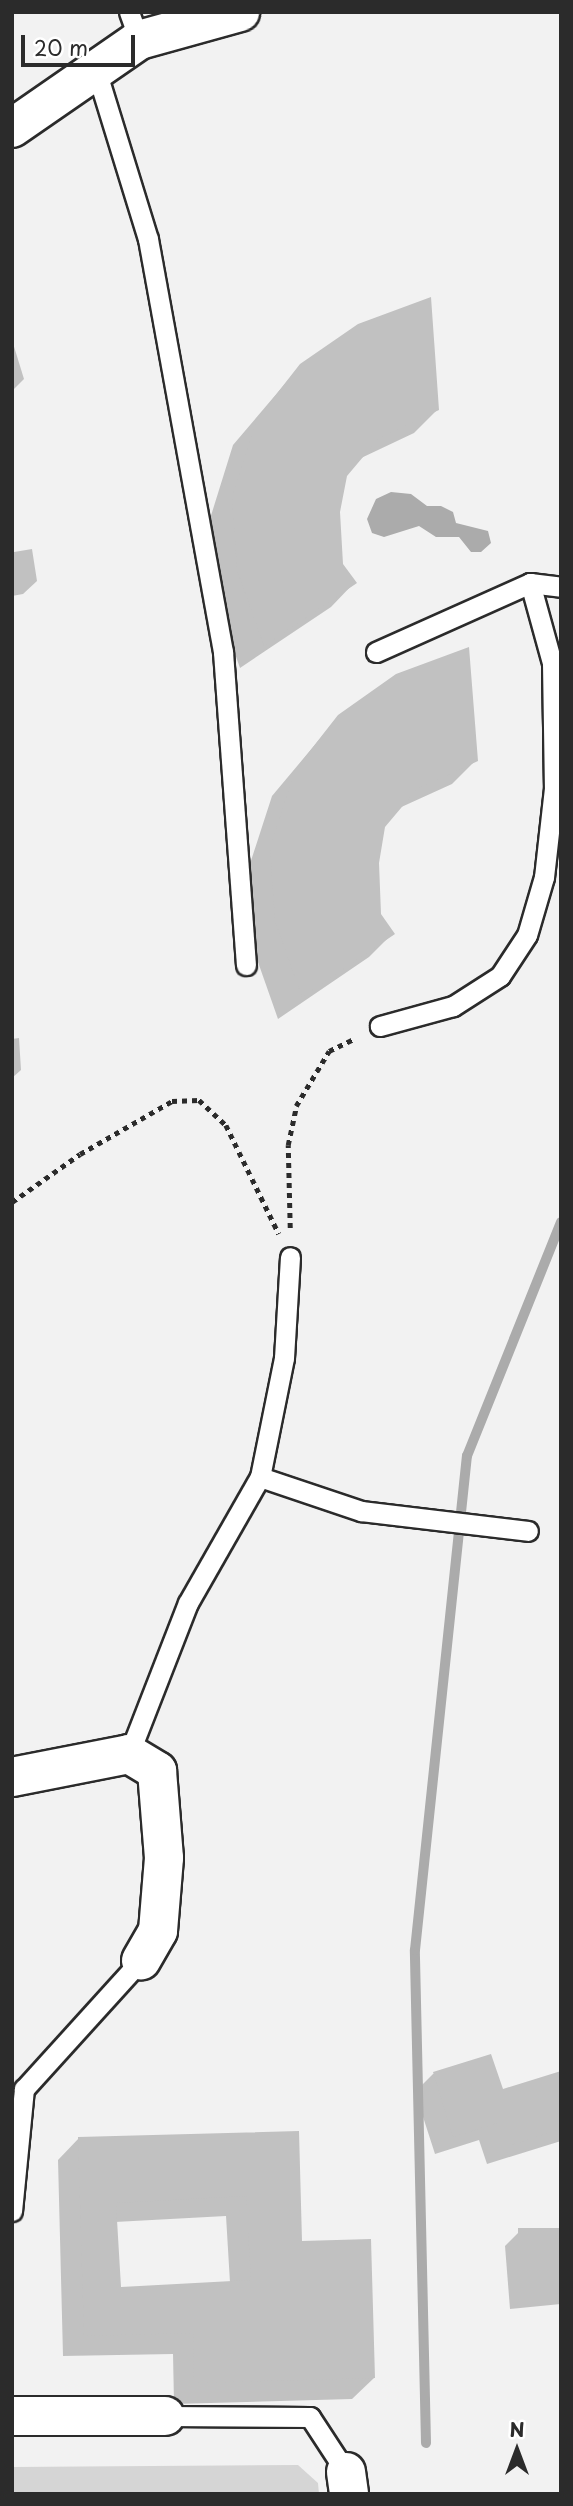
<!DOCTYPE html>
<html>
<head>
<meta charset="utf-8">
<style>
  body { margin:0 }
  #map { position:relative; width:573px; height:2506px; overflow:hidden; background:#f2f2f2; font-family:"Playpen Sans",sans-serif }
  div>[style] { position:absolute }
  .green>* { inset:0; background:#d5d5d5 }
  .water>* { inset:0; background:#ababab }
  .shadow>* { inset:0; background:#0003 }
  .stream>* { height:10px; margin:-5px; padding:0 5px; transform-origin:5px; border-radius:5px; background:#ababab }
  .building>* { inset:0; background:#c1c1c1; transform-origin:0 0 }
  .path>* { height:4.5px; margin-top:-2.25px; transform-origin:0; background:repeating-linear-gradient(90deg,#2b2b2b 0 5px,transparent 0 10px) }
  .roads { filter:drop-shadow(2px 0 #2b2b2b) drop-shadow(-2px 0 #2b2b2b) drop-shadow(0 2px #2b2b2b) drop-shadow(0 -2px #2b2b2b) }
  .lane>* { height:19px; margin:-9.5px; padding:0 9.5px; transform-origin:9.5px; border-radius:9.5px; background:#fff }
  .street>* { height:38px; margin:-19px; padding:0 19px; transform-origin:19px; border-radius:19px; background:#fff }
  span { translate:-50% -50%; white-space:nowrap; text-align:center; line-height:1.15; -webkit-text-stroke:7px #fff; paint-order:stroke }
  .frame { position:absolute; inset:0; border:14px solid #2b2b2b; pointer-events:none }
  .north { position:absolute; left:482px; top:2415px; width:70px; height:70px; -webkit-text-stroke:5px #fff; paint-order:stroke; rotate:0deg; font-size:19px; font-weight:700; line-height:28px; text-align:center; color:#2b2b2b }
  .north::after { content:''; display:block; margin:auto; width:24px; height:32px; background:#2b2b2b; clip-path:polygon(50% 0,100% 100%,50% 72%,0 100%) }
  .scale { position:absolute; left:21px; top:35px; width:114px; height:32px; box-sizing:border-box; border:4px solid #2b2b2b; border-top:0; padding-left:9px; font-size:21px; line-height:24px; white-space:nowrap; color:#2b2b2b; -webkit-text-stroke:5px #fff; paint-order:stroke }
</style>
</head>
<body>
<div id="map">
  <div class="green">
    <i style="clip-path:polygon(298px 2465px,318px 2483px,319px 2494px,12px 2494px,12px 2467px)"></i>
  </div>
  <div class="water">
    <i style="clip-path:polygon(391px 492px,411px 494px,427px 506px,441px 506px,453px 512px,456px 523px,488px 531px,491px 543px,481px 552px,471px 552px,459px 537px,436px 537px,419px 526px,384px 537px,372px 533px,367px 519px,376px 499px)"></i>
  </div>
  <div class="shadow">
    <i style="clip-path:polygon(12px 340px,24px 379px,12px 391px)"></i>
    <i style="clip-path:polygon(301px 365px,438px 409px,414px 433px,359px 459px,345px 475px,339px 512px,341px 564px,354px 583px,331px 607px,240px 668px,214px 594px,209px 522px,233px 445px)"></i>
    <i style="clip-path:polygon(12px 547px,14px 552px,32px 549px,37px 581px,23px 594px,12px 596px)"></i>
    <i style="clip-path:polygon(339px 716px,476px 760px,452px 784px,397px 809px,383px 826px,377px 863px,380px 915px,392px 934px,369px 957px,278px 1019px,252px 945px,247px 873px,272px 796px)"></i>
    <i style="clip-path:polygon(19px 1038px,21px 1070px,12px 1078px,12px 1039px)"></i>
    <i style="clip-path:polygon(490px 2056px,501px 2092px,561px 2073px,561px 2141px,487px 2164px,479px 2140px,435px 2154px,415px 2092px,433px 2074px)"></i>
    <i style="clip-path:polygon(evenodd,298px 2133px,300px 2243px,374px 2378px,352px 2399px,174px 2404px,173px 2354px,63px 2356px,58px 2160px,79px 2138px,298px 2133px,226px 2216px,230px 2283px,119px 2289px,115px 2222px,226px 2216px)"></i>
    <i style="clip-path:polygon(561px 2229px,561px 2304px,510px 2309px,505px 2246px,518px 2233px)"></i>
  </div>
  <div class="stream">
    <i style="left:426px;top:2443px;width:493px;rotate:-91.3deg"></i>
    <i style="left:415px;top:1950px;width:497px;rotate:-84deg"></i>
    <i style="left:467px;top:1456px;width:252px;rotate:-68.1deg"></i>
  </div>
  <div class="building">
    <i style="clip-path:polygon(431px 297px,439px 410px,379px 438px,347px 476px,340px 512px,343px 564px,357px 583px,264px 646px,237px 570px,232px 497px,257px 419px,300px 364px,358px 324px)"></i>
    <i style="clip-path:polygon(469px 647px,478px 761px,417px 789px,385px 827px,379px 863px,381px 914px,395px 934px,302px 997px,275px 921px,270px 848px,295px 770px,338px 715px,396px 674px)"></i>
    <i style="clip-path:polygon(491px 2054px,503px 2089px,561px 2071px,561px 2129px,505px 2147px,497px 2123px,453px 2137px,433px 2072px)"></i>
    <i style="clip-path:polygon(evenodd,299px 2131px,302px 2241px,371px 2239px,375px 2378px,194px 2383px,193px 2333px,84px 2336px,78px 2137px,299px 2131px,246px 2196px,251px 2280px,121px 2287px,116px 2203px,246px 2196px)"></i>
    <i style="left:561px;top:2228px;width:65px;height:43px;rotate:90deg"></i>
  </div>
  <div class="path">
    <i style="left:12px;top:1202px;width:83px;rotate:-35.2deg"></i>
    <i style="left:80px;top:1154px;width:106px;rotate:-29.9deg"></i>
    <i style="left:172px;top:1101px;width:27px;rotate:-2deg"></i>
    <i style="left:199px;top:1100px;width:37px;rotate:43deg"></i>
    <i style="left:226px;top:1125px;width:121px;rotate:64.1deg"></i>
    <i style="left:290px;top:1228px;width:83px;rotate:-91.4deg"></i>
    <i style="left:288px;top:1145px;width:40px;rotate:-78deg"></i>
    <i style="left:296px;top:1106px;width:64px;rotate:-59deg"></i>
    <i style="left:329px;top:1051px;width:28px;rotate:-26deg"></i>
  </div>
  <div class="roads">
    <div class="lane">
      <i style="left:129px;top:12px;width:30px;rotate:70deg"></i>
      <i style="left:96px;top:70px;width:177px;rotate:72.9deg"></i>
      <i style="left:148px;top:239px;width:420px;rotate:79.7deg"></i>
      <i style="left:223px;top:652px;width:314px;rotate:85.8deg"></i>
      <i style="left:530px;top:583px;width:31px;rotate:7deg"></i>
      <i style="left:376px;top:652px;width:169px;rotate:-24.1deg"></i>
      <i style="left:530px;top:583px;width:83px;rotate:74.6deg"></i>
      <i style="left:552px;top:663px;width:125px;rotate:89.1deg"></i>
      <i style="left:554px;top:788px;width:90px;rotate:96.4deg"></i>
      <i style="left:544px;top:877px;width:60px;rotate:106.3deg"></i>
      <i style="left:527px;top:935px;width:49px;rotate:123.4deg"></i>
      <i style="left:500px;top:976px;width:56px;rotate:147.4deg"></i>
      <i style="left:453px;top:1006px;width:76px;rotate:164.7deg"></i>
      <i style="left:260px;top:1477px;width:107px;rotate:18.6deg"></i>
      <i style="left:361px;top:1511px;width:168px;rotate:6.8deg"></i>
      <i style="left:129px;top:1754px;width:162px;rotate:-68.7deg"></i>
      <i style="left:188px;top:1603px;width:145px;rotate:-60.3deg"></i>
      <i style="left:260px;top:1477px;width:121px;rotate:-78.6deg"></i>
      <i style="left:284px;top:1358px;width:101px;rotate:-86.6deg"></i>
      <i style="left:12px;top:2211px;width:123px;rotate:-84.4deg"></i>
      <i style="left:24px;top:2089px;width:174px;rotate:-47.8deg"></i>
      <i style="left:165px;top:2416px;width:145px;rotate:0.4deg"></i>
      <i style="left:310px;top:2417px;width:66px;rotate:56.8deg"></i>
    </div>
    <div class="street">
      <i style="left:12px;top:128px;width:155px;rotate:-34.7deg"></i>
      <i style="left:139px;top:40px;width:105px;rotate:-15.5deg"></i>
      <i style="left:12px;top:1777px;width:119px;rotate:-11.1deg"></i>
      <i style="left:129px;top:1754px;width:33px;rotate:31deg"></i>
      <i style="left:157px;top:1771px;width:87px;rotate:85.4deg"></i>
      <i style="left:164px;top:1858px;width:73px;rotate:94.7deg"></i>
      <i style="left:158px;top:1931px;width:34px;rotate:120deg"></i>
      <i style="left:12px;top:2416px;width:153px"></i>
      <i style="left:346px;top:2472px;width:22px;rotate:82deg"></i>
    </div>
  </div>
  <div class="frame"></div>
  <div class="north">N</div>
  <div class="scale">20 m</div>
</div>
</body>
</html>
